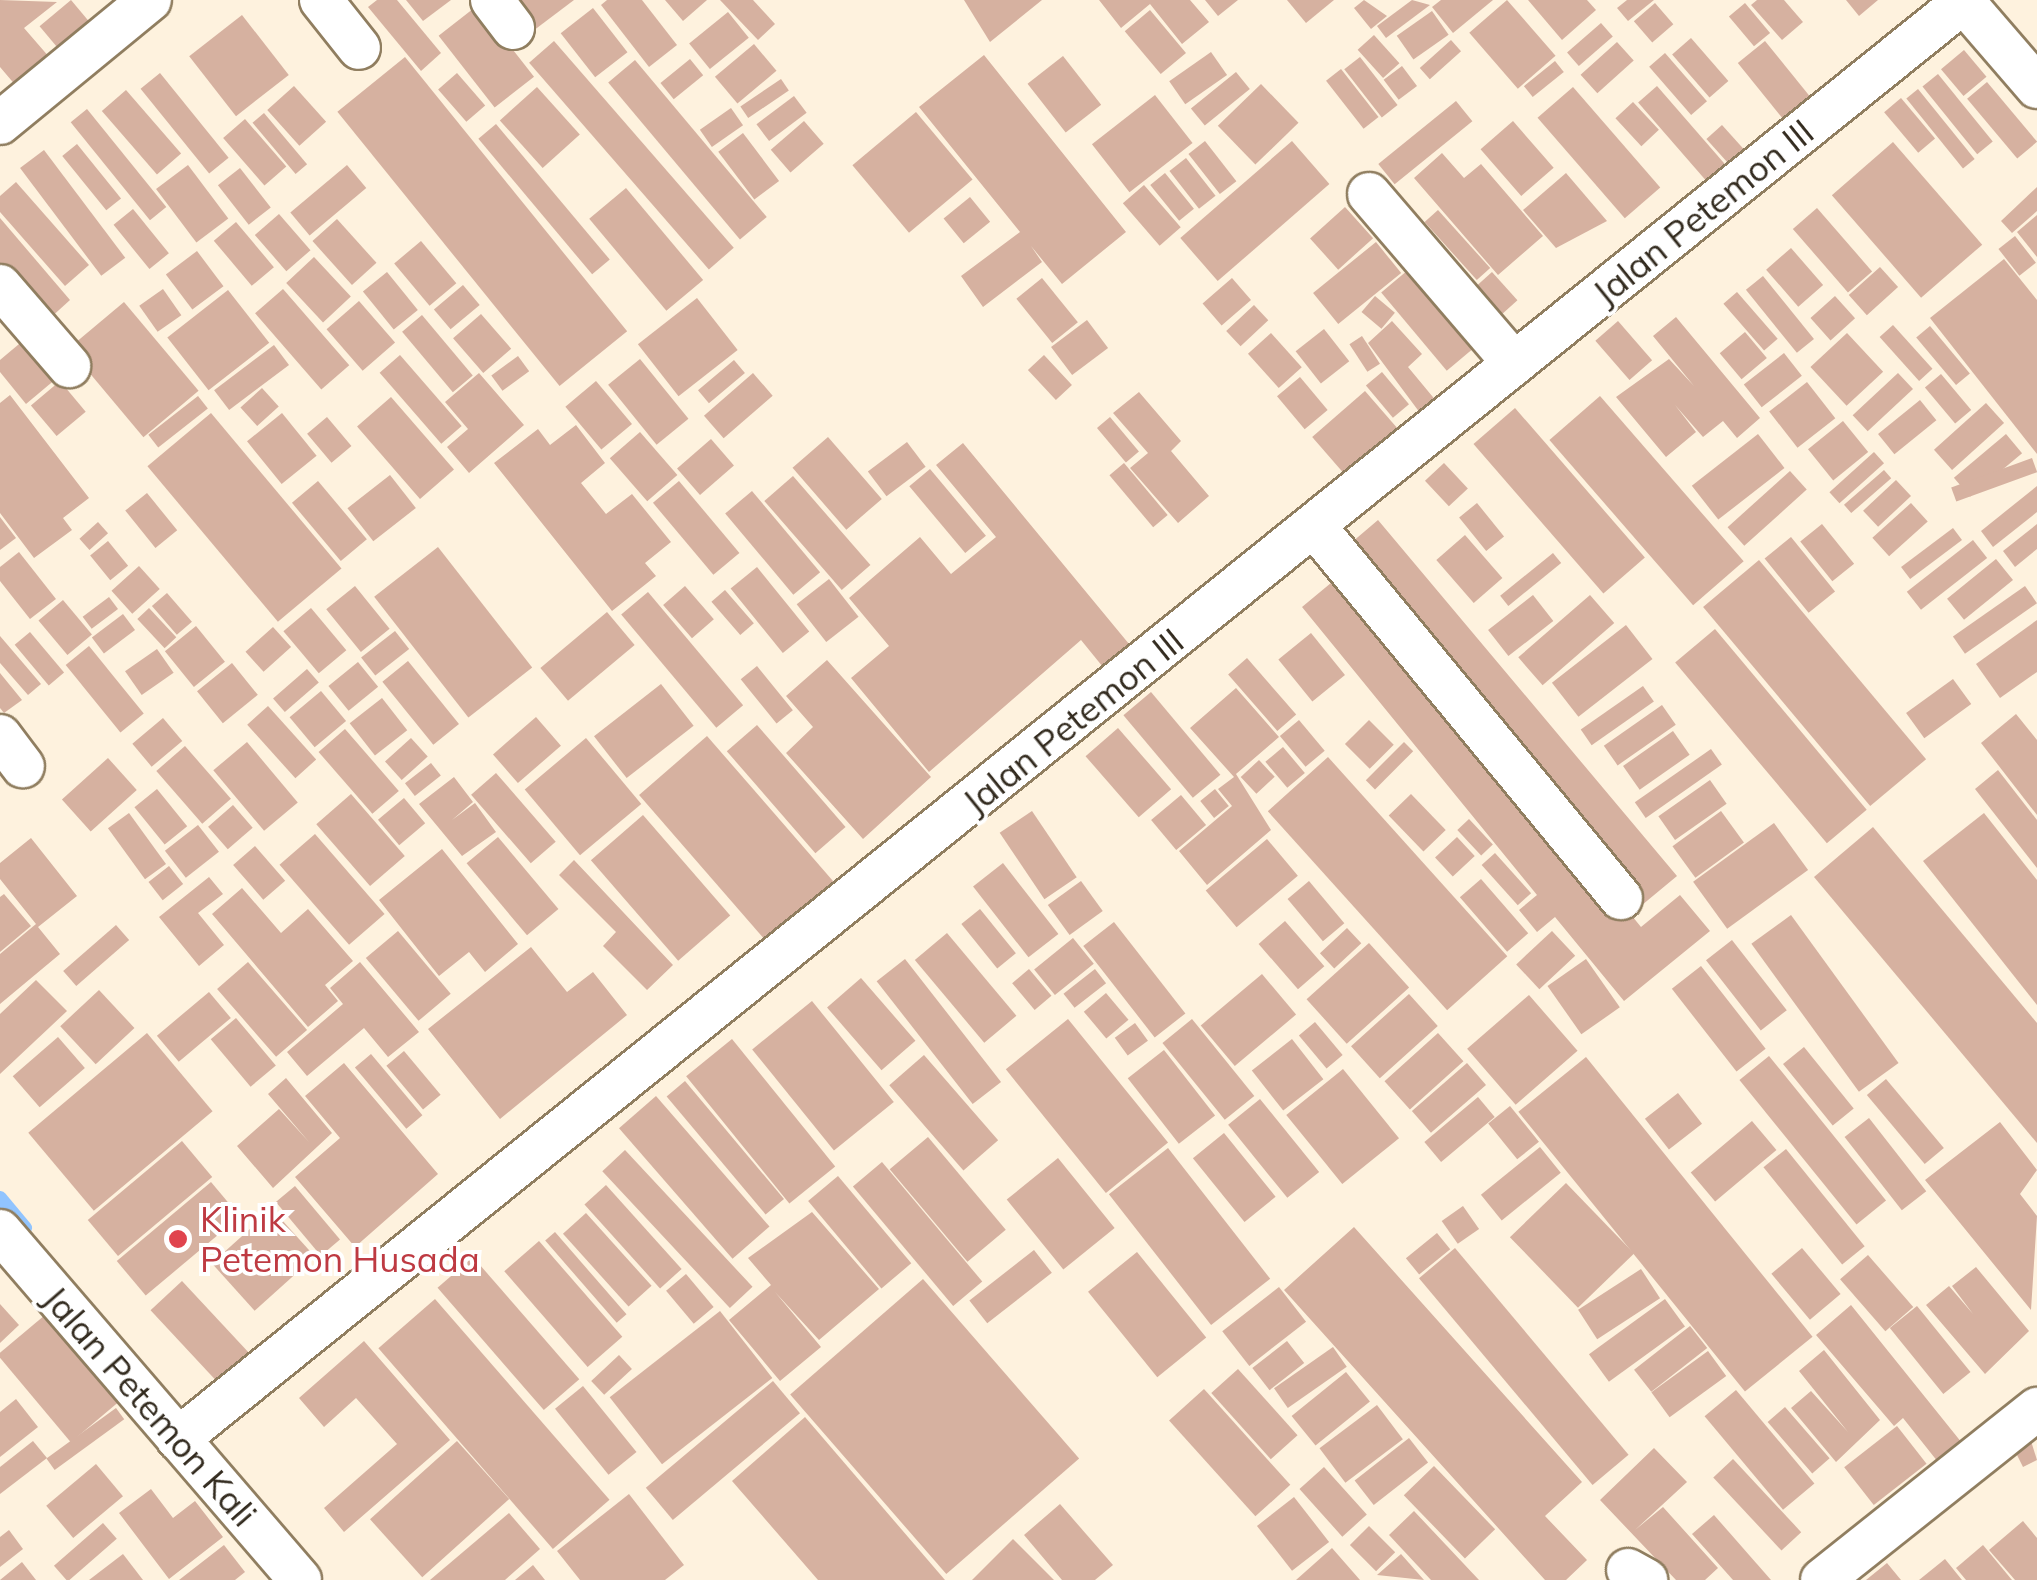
<!DOCTYPE html>
<html>
<head>
<meta charset="utf-8">
<style>
  body { margin:0 }
  #map { position:relative; width:2037px; height:1580px; overflow:hidden; background:#fef2de; font-family:Mulish,sans-serif }
  div>[style] { position:absolute }
  .stream>* { height:14px; margin:-7px; padding:0 7px; transform-origin:7px; border-radius:7px; background:#91c4fe }
  .building>* { inset:0; background:#d6b1a0; transform-origin:0 0 }
  .roads { filter:drop-shadow(2px 0 #907e60) drop-shadow(-2px 0 #907e60) drop-shadow(0 2px #907e60) drop-shadow(0 -2px #907e60) }
  .minor>* { height:42px; margin:-21px; padding:0 21px; transform-origin:21px; border-radius:21px; background:#fff }
  .dots>* { width:28px; height:28px; translate:-50% -50%; box-sizing:border-box; border:5px solid #fff; border-radius:50% }
  span { translate:-50% -50%; white-space:nowrap; text-align:center; line-height:1.15; -webkit-text-stroke:8px #fff; paint-order:stroke }
  .street-label { font-size:35px; color:#332b1f }
  .health-label { font-size:35px; color:#be3a42 }
  .left { translate:0 -50%; text-align:left }
</style>
</head>
<body>
<div id="map">
  <div class="stream">
    <i style="left:0;top:1198px;width:39px;rotate:50deg"></i>
  </div>
  <div class="building">
    <i style="clip-path:polygon(0 0,57px 2px,24px 28px,50px 58px,17px 87px,0 67px)"></i>
    <i style="left:71px;top:0;width:30px;height:41px;rotate:50deg"></i>
    <i style="clip-path:polygon(377px 0,397px 0,441px 53px,421px 71px,368px 7px)"></i>
    <i style="clip-path:polygon(406px 0,451px 0,423px 21px)"></i>
    <i style="clip-path:polygon(497px 0,574px 0,525px 37px)"></i>
    <i style="clip-path:polygon(607px 0,642px 0,677px 45px,649px 67px,601px 5px)"></i>
    <i style="clip-path:polygon(665px 0,707px 0,683px 21px)"></i>
    <i style="clip-path:polygon(720px 0,753px 0,775px 24px,758px 40px)"></i>
    <i style="clip-path:polygon(964px 0,1042px 0,990px 42px)"></i>
    <i style="clip-path:polygon(1099px 0,1190px 0,1209px 22px,1182px 44px,1150px 4px,1121px 28px)"></i>
    <i style="clip-path:polygon(1205px 0,1238px 0,1218px 16px)"></i>
    <i style="clip-path:polygon(1287px 0,1334px 0,1306px 23px)"></i>
    <i style="clip-path:polygon(1364px 0,1387px 16px,1371px 29px,1354px 8px)"></i>
    <i style="clip-path:polygon(1412px 0,1430px 5px,1386px 38px,1377px 26px)"></i>
    <i style="clip-path:polygon(1441px 0,1493px 0,1453px 33px,1432px 7px)"></i>
    <i style="left:1507px;top:0;width:74px;height:50px;rotate:49deg"></i>
    <i style="clip-path:polygon(1528px 0,1587px 0,1596px 10px,1562px 40px)"></i>
    <i style="clip-path:polygon(1627px 0,1654px 0,1628px 21px,1617px 8px)"></i>
    <i style="clip-path:polygon(1757px 0,1784px 0,1803px 22px,1782px 40px,1751px 5px)"></i>
    <i style="clip-path:polygon(1846px 0,1878px 0,1859px 16px)"></i>
    <i style="left:1655px;top:3px;width:28px;height:28px;rotate:49deg"></i>
    <i style="left:1745px;top:3px;width:39px;height:21px;rotate:50deg"></i>
    <i style="left:478px;top:5px;width:91px;height:50px;rotate:52deg"></i>
    <i style="left:593px;top:8px;width:56px;height:41px;rotate:52deg"></i>
    <i style="left:1150px;top:10px;width:56px;height:33px;rotate:50deg"></i>
    <i style="left:1432px;top:11px;width:29px;height:43px;rotate:55deg"></i>
    <i style="left:728px;top:12px;width:33px;height:50px;rotate:51deg"></i>
    <i style="left:242px;top:15px;width:76px;height:67px;rotate:52deg"></i>
    <i style="left:1601px;top:23px;width:18px;height:45px;rotate:49deg"></i>
    <i style="left:1374px;top:35px;width:38px;height:22px;rotate:48deg"></i>
    <i style="left:1691px;top:38px;width:57px;height:25px;rotate:49deg"></i>
    <i style="left:1451px;top:40px;width:15px;height:42px;rotate:48deg"></i>
    <i style="left:554px;top:41px;width:274px;height:33px;rotate:49deg"></i>
    <i style="left:1765px;top:41px;width:73px;height:35px;rotate:51deg"></i>
    <i style="left:1617px;top:42px;width:25px;height:49px;rotate:48deg"></i>
    <i style="left:754px;top:44px;width:35px;height:51px;rotate:50deg"></i>
    <i style="left:1964px;top:50px;width:35px;height:30px;rotate:50deg"></i>
    <i style="left:1211px;top:52px;width:28px;height:51px;rotate:55deg"></i>
    <i style="left:1665px;top:53px;width:64px;height:21px;rotate:49deg"></i>
    <i style="clip-path:polygon(984px 55px,1126px 232px,1062px 284px,1031px 246px,1042px 262px,983px 307px,961px 276px,1020px 232px,919px 107px)"></i>
    <i style="left:1063px;top:56px;width:62px;height:45px;rotate:52deg"></i>
    <i style="left:405px;top:57px;width:353px;height:87px;rotate:51deg"></i>
    <i style="left:1360px;top:57px;width:61px;height:20px;rotate:52deg"></i>
    <i style="left:690px;top:59px;width:21px;height:38px;rotate:51deg"></i>
    <i style="left:635px;top:60px;width:205px;height:35px;rotate:50deg"></i>
    <i style="left:1555px;top:61px;width:14px;height:40px;rotate:51deg"></i>
    <i style="left:1402px;top:66px;width:25px;height:23px;rotate:53deg"></i>
    <i style="left:1341px;top:69px;width:61px;height:19px;rotate:52deg"></i>
    <i style="left:1236px;top:72px;width:22px;height:58px;rotate:51deg"></i>
    <i style="left:160px;top:73px;width:109px;height:25px;rotate:51deg"></i>
    <i style="left:457px;top:73px;width:43px;height:25px;rotate:49deg"></i>
    <i style="left:1938px;top:74px;width:87px;height:20px;rotate:51deg"></i>
    <i style="left:781px;top:79px;width:14px;height:49px;rotate:56deg"></i>
    <i style="left:1987px;top:82px;width:78px;height:26px;rotate:50deg"></i>
    <i style="left:1261px;top:84px;width:54px;height:60px;rotate:46deg"></i>
    <i style="left:294px;top:86px;width:48px;height:36px;rotate:48deg"></i>
    <i style="left:1657px;top:86px;width:108px;height:25px;rotate:49deg"></i>
    <i style="left:537px;top:87px;width:64px;height:50px;rotate:48deg"></i>
    <i style="left:1573px;top:87px;width:133px;height:47px;rotate:49deg"></i>
    <i style="left:1918px;top:89px;width:90px;height:15px;rotate:51deg"></i>
    <i style="left:126px;top:90px;width:84px;height:32px;rotate:49deg"></i>
    <i style="left:1155px;top:95px;width:61px;height:80px;rotate:52deg"></i>
    <i style="left:794px;top:96px;width:21px;height:47px;rotate:53deg"></i>
    <i style="left:1901px;top:98px;width:53px;height:22px;rotate:50deg"></i>
    <i style="left:1456px;top:101px;width:26px;height:100px;rotate:51deg"></i>
    <i style="left:1633px;top:102px;width:38px;height:24px;rotate:47deg"></i>
    <i style="left:731px;top:108px;width:21px;height:38px;rotate:55deg"></i>
    <i style="left:87px;top:109px;width:126px;height:21px;rotate:51deg"></i>
    <i style="left:916px;top:112px;width:88px;height:83px;rotate:50deg"></i>
    <i style="left:264px;top:113px;width:67px;height:15px;rotate:50deg"></i>
    <i style="left:245px;top:119px;width:63px;height:29px;rotate:49deg"></i>
    <i style="left:804px;top:121px;width:30px;height:44px;rotate:49deg"></i>
    <i style="left:1513px;top:121px;width:62px;height:43px;rotate:49deg"></i>
    <i style="left:496px;top:124px;width:177px;height:23px;rotate:50deg"></i>
    <i style="left:1722px;top:125px;width:38px;height:21px;rotate:48deg"></i>
    <i style="left:743px;top:133px;width:60px;height:31px;rotate:53deg"></i>
    <i style="left:1205px;top:141px;width:51px;height:21px;rotate:52deg"></i>
    <i style="left:1292px;top:141px;width:57px;height:148px;rotate:49deg"></i>
    <i style="left:1893px;top:142px;width:136px;height:81px;rotate:49deg"></i>
    <i style="left:77px;top:144px;width:70px;height:19px;rotate:51deg"></i>
    <i style="left:44px;top:150px;width:135px;height:30px;rotate:53deg"></i>
    <i style="clip-path:polygon(1442px 153px,1464px 178px,1481px 164px,1543px 236px,1498px 275px,1414px 178px)"></i>
    <i style="left:1186px;top:158px;width:48px;height:21px;rotate:52deg"></i>
    <i style="left:188px;top:165px;width:67px;height:40px;rotate:53deg"></i>
    <i style="left:347px;top:165px;width:30px;height:74px;rotate:50deg"></i>
    <i style="left:240px;top:168px;width:50px;height:28px;rotate:52deg"></i>
    <i style="left:1165px;top:173px;width:46px;height:19px;rotate:51deg"></i>
    <i style="clip-path:polygon(1566px 173px,1607px 221px,1556px 248px,1523px 210px)"></i>
    <i style="clip-path:polygon(16px 182px,89px 265px,65px 286px,0 212px,0 196px)"></i>
    <i style="left:1144px;top:185px;width:56px;height:28px;rotate:49deg"></i>
    <i style="clip-path:polygon(2037px 187px,2037px 211px,2012px 233px,2001px 221px)"></i>
    <i style="left:626px;top:188px;width:120px;height:48px;rotate:50deg"></i>
    <i style="left:970px;top:197px;width:32px;height:34px;rotate:51deg"></i>
    <i style="left:1345px;top:207px;width:42px;height:47px;rotate:48deg"></i>
    <i style="left:1817px;top:208px;width:84px;height:32px;rotate:49deg"></i>
    <i style="left:133px;top:209px;width:57px;height:25px;rotate:51deg"></i>
    <i style="left:1438px;top:210px;width:78px;height:18px;rotate:48deg"></i>
    <i style="left:279px;top:214px;width:48px;height:32px;rotate:49deg"></i>
    <i style="clip-path:polygon(2037px 215px,2037px 257px,2017px 232px)"></i>
    <i style="clip-path:polygon(0 218px,70px 300px,48px 320px,0 264px)"></i>
    <i style="left:337px;top:219px;width:59px;height:33px;rotate:48deg"></i>
    <i style="left:236px;top:222px;width:59px;height:29px;rotate:50deg"></i>
    <i style="left:2015px;top:236px;width:34px;height:21px;rotate:52deg"></i>
    <i style="left:421px;top:241px;width:55px;height:35px;rotate:50deg"></i>
    <i style="left:1376px;top:242px;width:40px;height:81px;rotate:51deg"></i>
    <i style="left:1791px;top:248px;width:49px;height:33px;rotate:49deg"></i>
    <i style="left:197px;top:251px;width:44px;height:39px;rotate:53deg"></i>
    <i style="left:314px;top:257px;width:54px;height:38px;rotate:47deg"></i>
    <i style="clip-path:polygon(2004px 259px,2037px 300px,2037px 454px,1930px 318px)"></i>
    <i style="left:1880px;top:267px;width:27px;height:42px;rotate:48deg"></i>
    <i style="left:1408px;top:270px;width:102px;height:35px;rotate:50deg"></i>
    <i style="left:387px;top:272px;width:49px;height:31px;rotate:51deg"></i>
    <i style="left:1492px;top:272px;width:38px;height:25px;rotate:48deg"></i>
    <i style="left:1763px;top:276px;width:81px;height:22px;rotate:51deg"></i>
    <i style="left:1042px;top:278px;width:57px;height:33px;rotate:51deg"></i>
    <i style="left:1232px;top:278px;width:29px;height:39px;rotate:49deg"></i>
    <i style="left:463px;top:285px;width:26px;height:38px;rotate:50deg"></i>
    <i style="left:163px;top:289px;width:32px;height:29px;rotate:55deg"></i>
    <i style="left:283px;top:289px;width:101px;height:37px;rotate:49deg"></i>
    <i style="left:228px;top:290px;width:67px;height:77px;rotate:52deg"></i>
    <i style="left:1737px;top:292px;width:62px;height:18px;rotate:49deg"></i>
    <i style="left:1375px;top:296px;width:26px;height:21px;rotate:40deg"></i>
    <i style="left:1835px;top:296px;width:30px;height:33px;rotate:48deg"></i>
    <i style="left:697px;top:298px;width:66px;height:75px;rotate:52deg"></i>
    <i style="left:359px;top:301px;width:55px;height:43px;rotate:49deg"></i>
    <i style="left:124px;top:302px;width:116px;height:72px;rotate:50deg"></i>
    <i style="left:1254px;top:305px;width:21px;height:38px;rotate:47deg"></i>
    <i style="left:481px;top:314px;width:46px;height:37px;rotate:49deg"></i>
    <i style="left:422px;top:315px;width:79px;height:26px;rotate:50deg"></i>
    <i style="clip-path:polygon(1676px 317px,1760px 418px,1737px 438px,1723px 421px,1703px 437px,1675px 405px,1696px 432px,1666px 457px,1616px 397px,1669px 359px,1694px 386px,1653px 336px)"></i>
    <i style="left:1087px;top:320px;width:35px;height:45px;rotate:53deg"></i>
    <i style="clip-path:polygon(1392px 321px,1422px 354px,1408px 367px,1442px 408px,1426px 421px,1368px 343px)"></i>
    <i style="left:1618px;top:321px;width:52px;height:30px;rotate:49deg"></i>
    <i style="left:1893px;top:325px;width:59px;height:18px;rotate:48deg"></i>
    <i style="left:1930px;top:326px;width:62px;height:18px;rotate:50deg"></i>
    <i style="left:1324px;top:329px;width:41px;height:36px;rotate:52deg"></i>
    <i style="left:1745px;top:332px;width:34px;height:33px;rotate:50deg"></i>
    <i style="left:1271px;top:333px;width:46px;height:31px;rotate:48deg"></i>
    <i style="left:1847px;top:333px;width:53px;height:50px;rotate:47deg"></i>
    <i style="left:1362px;top:336px;width:33px;height:15px;rotate:57deg"></i>
    <i style="clip-path:polygon(25px 339px,57px 378px,26px 404px,0 372px,0 360px)"></i>
    <i style="left:274px;top:345px;width:25px;height:75px;rotate:53deg"></i>
    <i style="left:1784px;top:353px;width:29px;height:51px;rotate:52deg"></i>
    <i style="left:400px;top:355px;width:94px;height:27px;rotate:49deg"></i>
    <i style="left:1044px;top:355px;width:41px;height:22px;rotate:47deg"></i>
    <i style="left:518px;top:356px;width:19px;height:33px;rotate:54deg"></i>
    <i style="left:640px;top:359px;width:77px;height:41px;rotate:51deg"></i>
    <i style="left:734px;top:360px;width:17px;height:47px;rotate:50deg"></i>
    <i style="left:1382px;top:372px;width:42px;height:21px;rotate:50deg"></i>
    <i style="clip-path:polygon(479px 373px,524px 425px,469px 473px,447px 447px,468px 429px,445px 402px)"></i>
    <i style="left:753px;top:373px;width:30px;height:65px;rotate:49deg"></i>
    <i style="left:1898px;top:373px;width:22px;height:62px;rotate:47deg"></i>
    <i style="left:1941px;top:374px;width:47px;height:21px;rotate:50deg"></i>
    <i style="left:1300px;top:377px;width:43px;height:30px;rotate:50deg"></i>
    <i style="left:60px;top:381px;width:40px;height:38px;rotate:50deg"></i>
    <i style="left:596px;top:381px;width:56px;height:40px;rotate:50deg"></i>
    <i style="left:1807px;top:382px;width:46px;height:48px;rotate:52deg"></i>
    <i style="left:262px;top:388px;width:25px;height:29px;rotate:48deg"></i>
    <i style="left:1365px;top:391px;width:55px;height:70px;rotate:49deg"></i>
    <i style="clip-path:polygon(1139px 392px,1181px 441px,1171px 451px,1209px 496px,1178px 523px,1130px 468px,1148px 453px,1113px 413px)"></i>
    <i style="clip-path:polygon(10px 395px,89px 498px,63px 518px,72px 530px,34px 558px,0 513px,0 403px)"></i>
    <i style="left:198px;top:396px;width:16px;height:63px;rotate:52deg"></i>
    <i style="left:1600px;top:396px;width:219px;height:67px;rotate:49deg"></i>
    <i style="left:391px;top:397px;width:96px;height:45px;rotate:49deg"></i>
    <i style="left:1920px;top:400px;width:26px;height:54px;rotate:51deg"></i>
    <i style="left:1986px;top:403px;width:27px;height:70px;rotate:48deg"></i>
    <i style="left:1515px;top:408px;width:198px;height:55px;rotate:49deg"></i>
    <i style="left:211px;top:413px;width:203px;height:83px;rotate:50deg"></i>
    <i style="left:282px;top:413px;width:55px;height:45px;rotate:51deg"></i>
    <i style="left:327px;top:417px;width:38px;height:26px;rotate:50deg"></i>
    <i style="left:1110px;top:417px;width:45px;height:17px;rotate:50deg"></i>
    <i style="left:1843px;top:421px;width:40px;height:45px;rotate:51deg"></i>
    <i style="clip-path:polygon(576px 425px,605px 463px,581px 483px,598px 504px,606px 514px,632px 494px,671px 542px,645px 563px,656px 576px,612px 611px,494px 463px,538px 429px,550px 445px)"></i>
    <i style="left:640px;top:432px;width:57px;height:40px;rotate:49deg"></i>
    <i style="left:1758px;top:434px;width:43px;height:84px;rotate:52deg"></i>
    <i style="left:2006px;top:434px;width:25px;height:68px;rotate:50deg"></i>
    <i style="left:828px;top:437px;width:82px;height:47px;rotate:49deg"></i>
    <i style="left:711px;top:439px;width:35px;height:45px;rotate:49deg"></i>
    <i style="left:907px;top:442px;width:31px;height:49px;rotate:53deg"></i>
    <i style="clip-path:polygon(963px 443px,1134px 650px,1107px 672px,1081px 640px,929px 772px,851px 678px,889px 646px,849px 598px,920px 537px,951px 574px,996px 537px,936px 465px)"></i>
    <i style="left:1874px;top:452px;width:15px;height:60px;rotate:48deg"></i>
    <i style="left:2032px;top:458px;width:15px;height:86px;rotate:70deg"></i>
    <i style="left:1124px;top:463px;width:68px;height:19px;rotate:50deg"></i>
    <i style="left:1444px;top:463px;width:35px;height:26px;rotate:47deg"></i>
    <i style="left:930px;top:469px;width:87px;height:27px;rotate:50deg"></i>
    <i style="left:1884px;top:470px;width:11px;height:53px;rotate:49deg"></i>
    <i style="left:1790px;top:471px;width:25px;height:84px;rotate:48deg"></i>
    <i style="left:390px;top:475px;width:42px;height:54px;rotate:52deg"></i>
    <i style="left:793px;top:476px;width:118px;height:38px;rotate:49deg"></i>
    <i style="left:1896px;top:480px;width:22px;height:45px;rotate:47deg"></i>
    <i style="left:318px;top:481px;width:76px;height:34px;rotate:50deg"></i>
    <i style="left:679px;top:481px;width:94px;height:34px;rotate:50deg"></i>
    <i style="clip-path:polygon(2037px 486px,2037px 512px,1993px 547px,1981px 531px)"></i>
    <i style="left:752px;top:491px;width:106px;height:35px;rotate:50deg"></i>
    <i style="left:147px;top:493px;width:48px;height:28px;rotate:51deg"></i>
    <i style="left:1477px;top:503px;width:43px;height:23px;rotate:51deg"></i>
    <i style="left:1911px;top:503px;width:25px;height:52px;rotate:48deg"></i>
    <i style="clip-path:polygon(0 517px,16px 538px,0 550px)"></i>
    <i style="clip-path:polygon(1378px 520px,1677px 876px,1636px 910px,1354px 575px,1641px 927px,1680px 895px,1710px 931px,1624px 1001px,1555px 917px,1537px 932px,1519px 910px,1537px 895px,1302px 607px,1349px 568px,1338px 554px)"></i>
    <i style="left:98px;top:522px;width:15px;height:25px;rotate:48deg"></i>
    <i style="left:1822px;top:524px;width:51px;height:28px;rotate:51deg"></i>
    <i style="clip-path:polygon(2037px 524px,2037px 549px,2015px 567px,2003px 551px)"></i>
    <i style="left:1953px;top:528px;width:15px;height:65px;rotate:53deg"></i>
    <i style="left:1465px;top:535px;width:57px;height:38px;rotate:49deg"></i>
    <i style="left:1791px;top:537px;width:70px;height:34px;rotate:51deg"></i>
    <i style="left:1973px;top:540px;width:23px;height:84px;rotate:52deg"></i>
    <i style="left:108px;top:541px;width:32px;height:23px;rotate:51deg"></i>
    <i style="left:438px;top:547px;width:153px;height:81px;rotate:52deg"></i>
    <i style="clip-path:polygon(19px 552px,56px 599px,30px 619px,0 581px,0 567px)"></i>
    <i style="left:1553px;top:553px;width:13px;height:68px;rotate:51deg"></i>
    <i style="left:1996px;top:559px;width:27px;height:63px;rotate:51deg"></i>
    <i style="left:1759px;top:560px;width:260px;height:73px;rotate:50deg"></i>
    <i style="left:139px;top:566px;width:31px;height:37px;rotate:48deg"></i>
    <i style="left:757px;top:567px;width:83px;height:34px;rotate:51deg"></i>
    <i style="left:829px;top:579px;width:48px;height:41px;rotate:52deg"></i>
    <i style="left:355px;top:586px;width:55px;height:37px;rotate:51deg"></i>
    <i style="left:685px;top:586px;width:44px;height:29px;rotate:49deg"></i>
    <i style="left:2025px;top:586px;width:21px;height:88px;rotate:55deg"></i>
    <i style="left:725px;top:590px;width:44px;height:18px;rotate:49deg"></i>
    <i style="left:648px;top:592px;width:148px;height:35px;rotate:50deg"></i>
    <i style="left:167px;top:593px;width:38px;height:20px;rotate:49deg"></i>
    <i style="left:1533px;top:595px;width:33px;height:57px;rotate:52deg"></i>
    <i style="left:1590px;top:595px;width:37px;height:95px;rotate:49deg"></i>
    <i style="left:109px;top:597px;width:15px;height:33px;rotate:53deg"></i>
    <i style="left:63px;top:600px;width:45px;height:32px;rotate:50deg"></i>
    <i style="left:149px;top:608px;width:40px;height:16px;rotate:47deg"></i>
    <i style="left:311px;top:608px;width:55px;height:36px;rotate:50deg"></i>
    <i style="left:607px;top:612px;width:43px;height:87px;rotate:50deg"></i>
    <i style="left:123px;top:614px;width:20px;height:39px;rotate:53deg"></i>
    <i style="clip-path:polygon(2037px 620px,2037px 672px,2000px 698px,1976px 664px)"></i>
    <i style="left:1626px;top:625px;width:43px;height:94px;rotate:52deg"></i>
    <i style="left:196px;top:626px;width:46px;height:40px;rotate:51deg"></i>
    <i style="left:273px;top:627px;width:27px;height:37px;rotate:48deg"></i>
    <i style="left:1715px;top:629px;width:236px;height:52px;rotate:50deg"></i>
    <i style="left:395px;top:631px;width:23px;height:43px;rotate:52deg"></i>
    <i style="left:30px;top:632px;width:53px;height:20px;rotate:50deg"></i>
    <i style="left:1311px;top:633px;width:54px;height:42px;rotate:51deg"></i>
    <i style="clip-path:polygon(0 636px,41px 684px,28px 695px,0 663px)"></i>
    <i style="left:89px;top:646px;width:87px;height:30px;rotate:51deg"></i>
    <i style="left:157px;top:649px;width:29px;height:39px;rotate:55deg"></i>
    <i style="left:1247px;top:658px;width:75px;height:25px;rotate:49deg"></i>
    <i style="clip-path:polygon(827px 660px,931px 777px,863px 839px,786px 753px,813px 727px,786px 696px)"></i>
    <i style="left:408px;top:661px;width:81px;height:33px;rotate:51deg"></i>
    <i style="left:358px;top:662px;width:32px;height:38px;rotate:51deg"></i>
    <i style="left:232px;top:663px;width:41px;height:45px;rotate:51deg"></i>
    <i style="left:757px;top:666px;width:57px;height:21px;rotate:51deg"></i>
    <i style="left:307px;top:669px;width:18px;height:45px;rotate:49deg"></i>
    <i style="clip-path:polygon(0 673px,22px 700px,4px 713px,0 708px)"></i>
    <i style="left:1953px;top:679px;width:31px;height:58px;rotate:54deg"></i>
    <i style="left:661px;top:684px;width:53px;height:85px;rotate:52deg"></i>
    <i style="left:1643px;top:686px;width:19px;height:76px;rotate:55deg"></i>
    <i style="clip-path:polygon(1236px 688px,1279px 737px,1236px 774px,1271px 830px,1207px 885px,1179px 851px,1232px 806px,1218px 789px,1234px 777px,1190px 728px)"></i>
    <i style="left:321px;top:691px;width:39px;height:41px;rotate:50deg"></i>
    <i style="left:1151px;top:692px;width:108px;height:36px;rotate:50deg"></i>
    <i style="left:382px;top:698px;width:41px;height:41px;rotate:52deg"></i>
    <i style="left:1662px;top:705px;width:24px;height:71px;rotate:55deg"></i>
    <i style="left:268px;top:706px;width:72px;height:28px;rotate:48deg"></i>
    <i style="clip-path:polygon(2016px 714px,2037px 740px,2037px 815px,1981px 743px)"></i>
    <i style="left:536px;top:717px;width:38px;height:57px;rotate:49deg"></i>
    <i style="left:163px;top:718px;width:30px;height:40px;rotate:50deg"></i>
    <i style="left:1299px;top:720px;width:40px;height:25px;rotate:50deg"></i>
    <i style="left:1369px;top:720px;width:35px;height:34px;rotate:45deg"></i>
    <i style="left:757px;top:725px;width:135px;height:40px;rotate:49deg"></i>
    <i style="left:1118px;top:728px;width:81px;height:43px;rotate:49deg"></i>
    <i style="left:345px;top:729px;width:82px;height:35px;rotate:49deg"></i>
    <i style="left:1673px;top:731px;width:29px;height:61px;rotate:55deg"></i>
    <i style="left:707px;top:736px;width:198px;height:90px;rotate:49deg"></i>
    <i style="left:411px;top:738px;width:25px;height:35px;rotate:48deg"></i>
    <i style="left:586px;top:738px;width:86px;height:80px;rotate:50deg"></i>
    <i style="left:247px;top:742px;width:79px;height:44px;rotate:50deg"></i>
    <i style="left:1404px;top:742px;width:13px;height:54px;rotate:45deg"></i>
    <i style="left:185px;top:746px;width:70px;height:38px;rotate:49deg"></i>
    <i style="left:1283px;top:747px;width:34px;height:23px;rotate:50deg"></i>
    <i style="left:1711px;top:749px;width:19px;height:93px;rotate:55deg"></i>
    <i style="left:1328px;top:757px;width:268px;height:81px;rotate:48deg"></i>
    <i style="left:108px;top:758px;width:43px;height:62px;rotate:48deg"></i>
    <i style="left:1259px;top:760px;width:23px;height:25px;rotate:47deg"></i>
    <i style="left:431px;top:763px;width:16px;height:33px;rotate:52deg"></i>
    <i style="clip-path:polygon(1998px 770px,2037px 820px,2037px 868px,1975px 789px)"></i>
    <i style="left:496px;top:773px;width:91px;height:33px;rotate:49deg"></i>
    <i style="clip-path:polygon(454px 777px,473px 802px,452px 820px,475px 803px,496px 832px,462px 856px,419px 804px)"></i>
    <i style="left:1710px;top:780px;width:29px;height:63px;rotate:55deg"></i>
    <i style="left:157px;top:789px;width:48px;height:29px;rotate:51deg"></i>
    <i style="left:1215px;top:789px;width:22px;height:19px;rotate:51deg"></i>
    <i style="left:351px;top:794px;width:82px;height:46px;rotate:49deg"></i>
    <i style="left:1411px;top:794px;width:50px;height:31px;rotate:46deg"></i>
    <i style="left:1181px;top:795px;width:39px;height:39px;rotate:50deg"></i>
    <i style="left:404px;top:798px;width:33px;height:34px;rotate:50deg"></i>
    <i style="left:233px;top:805px;width:30px;height:33px;rotate:49deg"></i>
    <i style="left:1032px;top:811px;width:80px;height:39px;rotate:56deg"></i>
    <i style="left:1721px;top:811px;width:39px;height:60px;rotate:54deg"></i>
    <i style="left:129px;top:813px;width:63px;height:26px;rotate:54deg"></i>
    <i style="clip-path:polygon(1984px 813px,2037px 880px,2037px 1005px,1923px 861px)"></i>
    <i style="left:643px;top:815px;width:133px;height:69px;rotate:49deg"></i>
    <i style="left:1469px;top:819px;width:35px;height:16px;rotate:47deg"></i>
    <i style="left:1774px;top:823px;width:58px;height:100px;rotate:54deg"></i>
    <i style="left:198px;top:825px;width:34px;height:42px;rotate:52deg"></i>
    <i style="clip-path:polygon(1873px 827px,2037px 1023px,2037px 1143px,1814px 877px)"></i>
    <i style="left:315px;top:834px;width:106px;height:47px;rotate:49deg"></i>
    <i style="left:498px;top:837px;width:94px;height:41px;rotate:50deg"></i>
    <i style="left:1457px;top:837px;width:26px;height:30px;rotate:47deg"></i>
    <i style="clip-path:polygon(31px 838px,77px 896px,38px 927px,60px 954px,0 1004px,0 954px,36px 924px,0 879px,0 863px)"></i>
    <i style="left:1267px;top:839px;width:48px;height:80px;rotate:50deg"></i>
    <i style="left:255px;top:846px;width:46px;height:29px;rotate:49deg"></i>
    <i style="clip-path:polygon(442px 849px,518px 944px,485px 972px,469px 952px,439px 976px,379px 900px)"></i>
    <i style="left:1495px;top:853px;width:54px;height:18px;rotate:48deg"></i>
    <i style="clip-path:polygon(574px 860px,673px 965px,647px 990px,603px 946px,616px 932px,559px 875px)"></i>
    <i style="left:1003px;top:863px;width:90px;height:38px;rotate:52deg"></i>
    <i style="left:169px;top:866px;width:23px;height:26px;rotate:52deg"></i>
    <i style="clip-path:polygon(209px 877px,223px 894px,198px 913px,224px 945px,199px 966px,159px 917px)"></i>
    <i style="left:1481px;top:879px;width:72px;height:28px;rotate:49deg"></i>
    <i style="left:1081px;top:881px;width:37px;height:41px;rotate:54deg"></i>
    <i style="left:1309px;top:881px;width:55px;height:28px;rotate:50deg"></i>
    <i style="clip-path:polygon(242px 888px,281px 933px,308px 909px,353px 961px,325px 985px,338px 1001px,308px 1027px,212px 914px)"></i>
    <i style="clip-path:polygon(4px 894px,31px 926px,0 952px,0 897px)"></i>
    <i style="left:980px;top:909px;width:57px;height:24px;rotate:51deg"></i>
    <i style="left:1791px;top:915px;width:183px;height:49px;rotate:54deg"></i>
    <i style="left:1285px;top:921px;width:60px;height:35px;rotate:49deg"></i>
    <i style="left:1114px;top:922px;width:116px;height:39px;rotate:52deg"></i>
    <i style="left:116px;top:925px;width:20px;height:70px;rotate:49deg"></i>
    <i style="left:1347px;top:928px;width:21px;height:37px;rotate:47deg"></i>
    <i style="left:398px;top:931px;width:82px;height:42px;rotate:50deg"></i>
    <i style="left:1552px;top:931px;width:34px;height:49px;rotate:47deg"></i>
    <i style="left:947px;top:933px;width:108px;height:42px;rotate:50deg"></i>
    <i style="left:1073px;top:938px;width:33px;height:50px;rotate:51deg"></i>
    <i style="left:1732px;top:940px;width:89px;height:33px;rotate:52deg"></i>
    <i style="left:1369px;top:943px;width:60px;height:84px;rotate:48deg"></i>
    <i style="clip-path:polygon(531px 947px,567px 992px,593px 972px,627px 1015px,500px 1119px,428px 1029px)"></i>
    <i style="left:905px;top:959px;width:156px;height:36px;rotate:52deg"></i>
    <i style="left:1586px;top:959px;width:59px;height:47px;rotate:55deg"></i>
    <i style="left:248px;top:962px;width:90px;height:41px;rotate:49deg"></i>
    <i style="clip-path:polygon(360px 962px,419px 1032px,388px 1057px,364px 1028px,307px 1076px,287px 1052px,343px 1004px,330px 988px)"></i>
    <i style="left:1701px;top:966px;width:105px;height:37px;rotate:52deg"></i>
    <i style="left:1029px;top:969px;width:35px;height:22px;rotate:50deg"></i>
    <i style="left:1095px;top:969px;width:18px;height:40px;rotate:52deg"></i>
    <i style="left:1262px;top:974px;width:53px;height:80px;rotate:50deg"></i>
    <i style="left:861px;top:978px;width:83px;height:45px;rotate:49deg"></i>
    <i style="clip-path:polygon(36px 980px,67px 1011px,0 1074px,0 1014px)"></i>
    <i style="left:99px;top:990px;width:52px;height:53px;rotate:47deg"></i>
    <i style="left:209px;top:992px;width:34px;height:68px;rotate:50deg"></i>
    <i style="left:1106px;top:993px;width:35px;height:29px;rotate:50deg"></i>
    <i style="left:1409px;top:994px;width:43px;height:78px;rotate:48deg"></i>
    <i style="left:1529px;top:995px;width:74px;height:82px;rotate:49deg"></i>
    <i style="left:812px;top:1001px;width:130px;height:77px;rotate:51deg"></i>
    <i style="left:236px;top:1018px;width:62px;height:33px;rotate:50deg"></i>
    <i style="left:1068px;top:1019px;width:159px;height:80px;rotate:51deg"></i>
    <i style="left:1192px;top:1019px;width:99px;height:38px;rotate:51deg"></i>
    <i style="left:1315px;top:1022px;width:43px;height:21px;rotate:50deg"></i>
    <i style="left:1135px;top:1023px;width:22px;height:25px;rotate:54deg"></i>
    <i style="left:147px;top:1033px;width:102px;height:155px;rotate:50deg"></i>
    <i style="left:1438px;top:1033px;width:38px;height:72px;rotate:48deg"></i>
    <i style="left:58px;top:1037px;width:41px;height:60px;rotate:49deg"></i>
    <i style="left:732px;top:1039px;width:164px;height:59px;rotate:51deg"></i>
    <i style="left:1292px;top:1039px;width:51px;height:51px;rotate:52deg"></i>
    <i style="left:1804px;top:1047px;width:79px;height:27px;rotate:51deg"></i>
    <i style="left:1164px;top:1050px;width:83px;height:46px;rotate:52deg"></i>
    <i style="left:404px;top:1051px;width:57px;height:23px;rotate:50deg"></i>
    <i style="left:371px;top:1054px;width:80px;height:21px;rotate:50deg"></i>
    <i style="left:924px;top:1055px;width:113px;height:46px;rotate:49deg"></i>
    <i style="left:1769px;top:1056px;width:186px;height:38px;rotate:51deg"></i>
    <i style="left:1586px;top:1057px;width:360px;height:87px;rotate:51deg"></i>
    <i style="clip-path:polygon(344px 1063px,438px 1174px,355px 1247px,295px 1177px,340px 1138px,305px 1096px)"></i>
    <i style="left:1467px;top:1063px;width:29px;height:73px;rotate:49deg"></i>
    <i style="left:1343px;top:1069px;width:89px;height:73px;rotate:51deg"></i>
    <i style="clip-path:polygon(286px 1078px,332px 1133px,273px 1188px,237px 1146px,279px 1109px,309px 1142px,268px 1094px)"></i>
    <i style="left:1886px;top:1079px;width:90px;height:25px;rotate:50deg"></i>
    <i style="left:685px;top:1081px;width:154px;height:24px;rotate:50deg"></i>
    <i style="left:1678px;top:1093px;width:39px;height:42px;rotate:52deg"></i>
    <i style="left:656px;top:1096px;width:173px;height:49px;rotate:49deg"></i>
    <i style="left:1478px;top:1097px;width:26px;height:70px;rotate:50deg"></i>
    <i style="left:1260px;top:1099px;width:94px;height:41px;rotate:51deg"></i>
    <i style="left:1510px;top:1106px;width:46px;height:28px;rotate:51deg"></i>
    <i style="left:1869px;top:1118px;width:93px;height:31px;rotate:52deg"></i>
    <i style="left:1752px;top:1121px;width:38px;height:80px;rotate:50deg"></i>
    <i style="clip-path:polygon(2000px 1122px,2037px 1170px,2020px 1194px,2037px 1216px,2031px 1310px,1925px 1180px)"></i>
    <i style="left:1224px;top:1133px;width:82px;height:40px;rotate:51deg"></i>
    <i style="left:928px;top:1137px;width:121px;height:50px;rotate:50deg"></i>
    <i style="left:182px;top:1141px;width:47px;height:123px;rotate:50deg"></i>
    <i style="left:1540px;top:1147px;width:33px;height:76px;rotate:51deg"></i>
    <i style="left:1168px;top:1148px;width:166px;height:75px;rotate:52deg"></i>
    <i style="left:1786px;top:1149px;width:125px;height:29px;rotate:51deg"></i>
    <i style="left:625px;top:1150px;width:187px;height:31px;rotate:47deg"></i>
    <i style="left:1058px;top:1158px;width:90px;height:66px;rotate:51deg"></i>
    <i style="left:882px;top:1162px;width:156px;height:38px;rotate:50deg"></i>
    <i style="left:838px;top:1176px;width:114px;height:39px;rotate:50deg"></i>
    <i style="left:211px;top:1182px;width:45px;height:123px;rotate:50deg"></i>
    <i style="left:1566px;top:1183px;width:98px;height:78px;rotate:46deg"></i>
    <i style="left:606px;top:1185px;width:113px;height:29px;rotate:48deg"></i>
    <i style="left:295px;top:1186px;width:70px;height:25px;rotate:50deg"></i>
    <i style="left:1463px;top:1206px;width:28px;height:26px;rotate:55deg"></i>
    <i style="left:272px;top:1209px;width:64px;height:81px;rotate:48deg"></i>
    <i style="clip-path:polygon(812px 1212px,879px 1289px,819px 1340px,775px 1292px,821px 1347px,780px 1381px,729px 1320px,771px 1285px,748px 1258px)"></i>
    <i style="left:586px;top:1213px;width:98px;height:31px;rotate:48deg"></i>
    <i style="clip-path:polygon(1354px 1227px,1582px 1482px,1545px 1516px,1587px 1560px,1566px 1580px,1545px 1580px,1284px 1290px)"></i>
    <i style="left:555px;top:1232px;width:109px;height:13px;rotate:49deg"></i>
    <i style="left:1437px;top:1233px;width:21px;height:40px;rotate:51deg"></i>
    <i style="left:539px;top:1241px;width:127px;height:46px;rotate:49deg"></i>
    <i style="left:1455px;top:1248px;width:270px;height:47px;rotate:50deg"></i>
    <i style="left:1802px;top:1248px;width:60px;height:40px;rotate:50deg"></i>
    <i style="left:1034px;top:1250px;width:29px;height:82px;rotate:52deg"></i>
    <i style="left:1137px;top:1252px;width:110px;height:63px;rotate:51deg"></i>
    <i style="left:1868px;top:1255px;width:69px;height:37px;rotate:49deg"></i>
    <i style="left:473px;top:1257px;width:162px;height:47px;rotate:49deg"></i>
    <i style="clip-path:polygon(1976px 1267px,2029px 1331px,1985px 1374px,1926px 1305px,1949px 1286px,1973px 1314px,1952px 1286px)"></i>
    <i style="left:1641px;top:1269px;width:35px;height:75px;rotate:57deg"></i>
    <i style="left:686px;top:1274px;width:43px;height:26px;rotate:50deg"></i>
    <i style="left:923px;top:1279px;width:238px;height:176px;rotate:49deg"></i>
    <i style="left:182px;top:1281px;width:97px;height:43px;rotate:47deg"></i>
    <i style="left:1279px;top:1287px;width:44px;height:72px;rotate:52deg"></i>
    <i style="left:435px;top:1299px;width:266px;height:75px;rotate:49deg"></i>
    <i style="left:1665px;top:1299px;width:34px;height:94px;rotate:54deg"></i>
    <i style="clip-path:polygon(0 1304px,19px 1325px,0 1343px)"></i>
    <i style="clip-path:polygon(1851px 1305px,1962px 1443px,1938px 1462px,1903px 1418px,1894px 1426px,1816px 1335px)"></i>
    <i style="left:1917px;top:1306px;width:85px;height:35px;rotate:51deg"></i>
    <i style="left:720px;top:1311px;width:85px;height:140px;rotate:52deg"></i>
    <i style="left:45px;top:1315px;width:114px;height:62px;rotate:50deg"></i>
    <i style="left:1690px;top:1326px;width:28px;height:71px;rotate:52deg"></i>
    <i style="clip-path:polygon(364px 1341px,450px 1440px,344px 1532px,324px 1508px,397px 1444px,356px 1398px,324px 1427px,299px 1398px)"></i>
    <i style="left:1287px;top:1341px;width:28px;height:44px;rotate:52deg"></i>
    <i style="left:1333px;top:1347px;width:24px;height:72px;rotate:55deg"></i>
    <i style="clip-path:polygon(1824px 1350px,1880px 1420px,1836px 1462px,1791px 1408px,1811px 1391px,1848px 1432px,1799px 1371px)"></i>
    <i style="left:1708px;top:1351px;width:31px;height:70px;rotate:54deg"></i>
    <i style="left:619px;top:1355px;width:19px;height:38px;rotate:47deg"></i>
    <i style="left:1238px;top:1369px;width:89px;height:36px;rotate:48deg"></i>
    <i style="left:1346px;top:1372px;width:38px;height:70px;rotate:51deg"></i>
    <i style="left:773px;top:1381px;width:42px;height:166px;rotate:50deg"></i>
    <i style="left:583px;top:1386px;width:85px;height:36px;rotate:51deg"></i>
    <i style="left:1204px;top:1389px;width:129px;height:47px;rotate:48deg"></i>
    <i style="left:1736px;top:1390px;width:122px;height:41px;rotate:50deg"></i>
    <i style="clip-path:polygon(16px 1399px,38px 1427px,0 1457px,0 1412px)"></i>
    <i style="left:1377px;top:1405px;width:43px;height:72px;rotate:53deg"></i>
    <i style="left:1785px;top:1407px;width:68px;height:23px;rotate:49deg"></i>
    <i style="left:116px;top:1408px;width:14px;height:86px;rotate:54deg"></i>
    <i style="clip-path:polygon(805px 1417px,945px 1580px,818px 1580px,732px 1481px)"></i>
    <i style="left:1897px;top:1426px;width:48px;height:67px;rotate:52deg"></i>
    <i style="left:1409px;top:1438px;width:31px;height:69px;rotate:52deg"></i>
    <i style="clip-path:polygon(33px 1441px,47px 1458px,0 1494px,0 1467px)"></i>
    <i style="left:457px;top:1441px;width:78px;height:117px;rotate:48deg"></i>
    <i style="clip-path:polygon(2031px 1441px,2037px 1460px,2023px 1467px,2014px 1449px)"></i>
    <i style="clip-path:polygon(1654px 1448px,1687px 1482px,1635px 1530px,1663px 1507px,1718px 1568px,1705px 1580px,1676px 1580px,1600px 1500px)"></i>
    <i style="left:1733px;top:1459px;width:100px;height:27px;rotate:47deg"></i>
    <i style="left:96px;top:1464px;width:42px;height:65px;rotate:50deg"></i>
    <i style="left:1434px;top:1466px;width:88px;height:42px;rotate:46deg"></i>
    <i style="left:1324px;top:1467px;width:64px;height:33px;rotate:48deg"></i>
    <i style="clip-path:polygon(151px 1489px,173px 1518px,195px 1501px,223px 1537px,169px 1579px,119px 1513px)"></i>
    <i style="clip-path:polygon(629px 1494px,684px 1565px,665px 1580px,580px 1580px,557px 1551px)"></i>
    <i style="left:1294px;top:1497px;width:57px;height:47px;rotate:52deg"></i>
    <i style="clip-path:polygon(1060px 1504px,1113px 1565px,1095px 1580px,1062px 1580px,1024px 1535px)"></i>
    <i style="clip-path:polygon(1414px 1511px,1479px 1580px,1431px 1580px,1389px 1535px)"></i>
    <i style="clip-path:polygon(509px 1513px,540px 1549px,505px 1580px,430px 1580px)"></i>
    <i style="clip-path:polygon(1714px 1515px,1771px 1580px,1733px 1580px,1692px 1534px)"></i>
    <i style="clip-path:polygon(2023px 1521px,2037px 1538px,2037px 1580px,2015px 1580px,1989px 1550px)"></i>
    <i style="left:103px;top:1523px;width:21px;height:65px;rotate:49deg"></i>
    <i style="left:1369px;top:1526px;width:37px;height:27px;rotate:45deg"></i>
    <i style="clip-path:polygon(9px 1530px,23px 1549px,0 1567px,0 1537px)"></i>
    <i style="clip-path:polygon(1013px 1539px,1054px 1580px,972px 1580px)"></i>
    <i style="clip-path:polygon(224px 1545px,245px 1572px,235px 1580px,179px 1580px)"></i>
    <i style="clip-path:polygon(1983px 1545px,2012px 1580px,1966px 1580px,1956px 1568px)"></i>
    <i style="clip-path:polygon(1332px 1548px,1360px 1580px,1296px 1580px)"></i>
    <i style="clip-path:polygon(123px 1554px,143px 1580px,89px 1580px)"></i>
    <i style="clip-path:polygon(1401px 1554px,1424px 1580px,1377px 1575px)"></i>
    <i style="clip-path:polygon(1945px 1559px,1962px 1580px,1919px 1580px)"></i>
    <i style="clip-path:polygon(22px 1562px,36px 1580px,0 1580px)"></i>
    <i style="clip-path:polygon(1887px 1563px,1901px 1580px,1866px 1580px)"></i>
    <i style="clip-path:polygon(533px 1565px,545px 1580px,515px 1580px)"></i>
  </div>
  <div class="roads">
    <div class="minor">
      <i style="left:321px;top:0;width:61px;rotate:51.6deg"></i>
      <i style="left:492px;top:0;width:35px;rotate:53deg"></i>
      <i style="left:1962px;top:0;width:115px;rotate:49.2deg"></i>
      <i style="left:0;top:123px;width:194px;rotate:-39.4deg"></i>
      <i style="left:1369px;top:194px;width:223px;rotate:49.4deg"></i>
      <i style="left:0;top:286px;width:106px;rotate:49.2deg"></i>
      <i style="left:1315px;top:527px;width:481px;rotate:50.5deg"></i>
      <i style="left:0;top:736px;width:38px;rotate:53deg"></i>
      <i style="left:0;top:1231px;width:460px;rotate:49.3deg"></i>
      <i style="left:178px;top:1439px;width:2295px;rotate:-38.83deg"></i>
      <i style="left:1628px;top:1570px;width:21px;rotate:29deg"></i>
      <i style="left:1822px;top:1580px;width:275px;rotate:-38.5deg"></i>
    </div>
  </div>
  <div class="dots">
    <i style="left:178px;top:1239px;background:#e0444e"></i>
  </div>
  <div class="street-label">
    <span style="left:1703px;top:212px;rotate:-39deg">Jalan Petemon III</span>
    <span style="left:1073px;top:721px;rotate:-39deg">Jalan Petemon III</span>
    <span style="left:150px;top:1406px;rotate:49deg">Jalan Petemon Kali</span>
  </div>
  <div class="health-label">
    <span class="left" style="left:200px;top:1239px">Klinik<br>Petemon Husada</span>
  </div>
</div>
</body>
</html>
